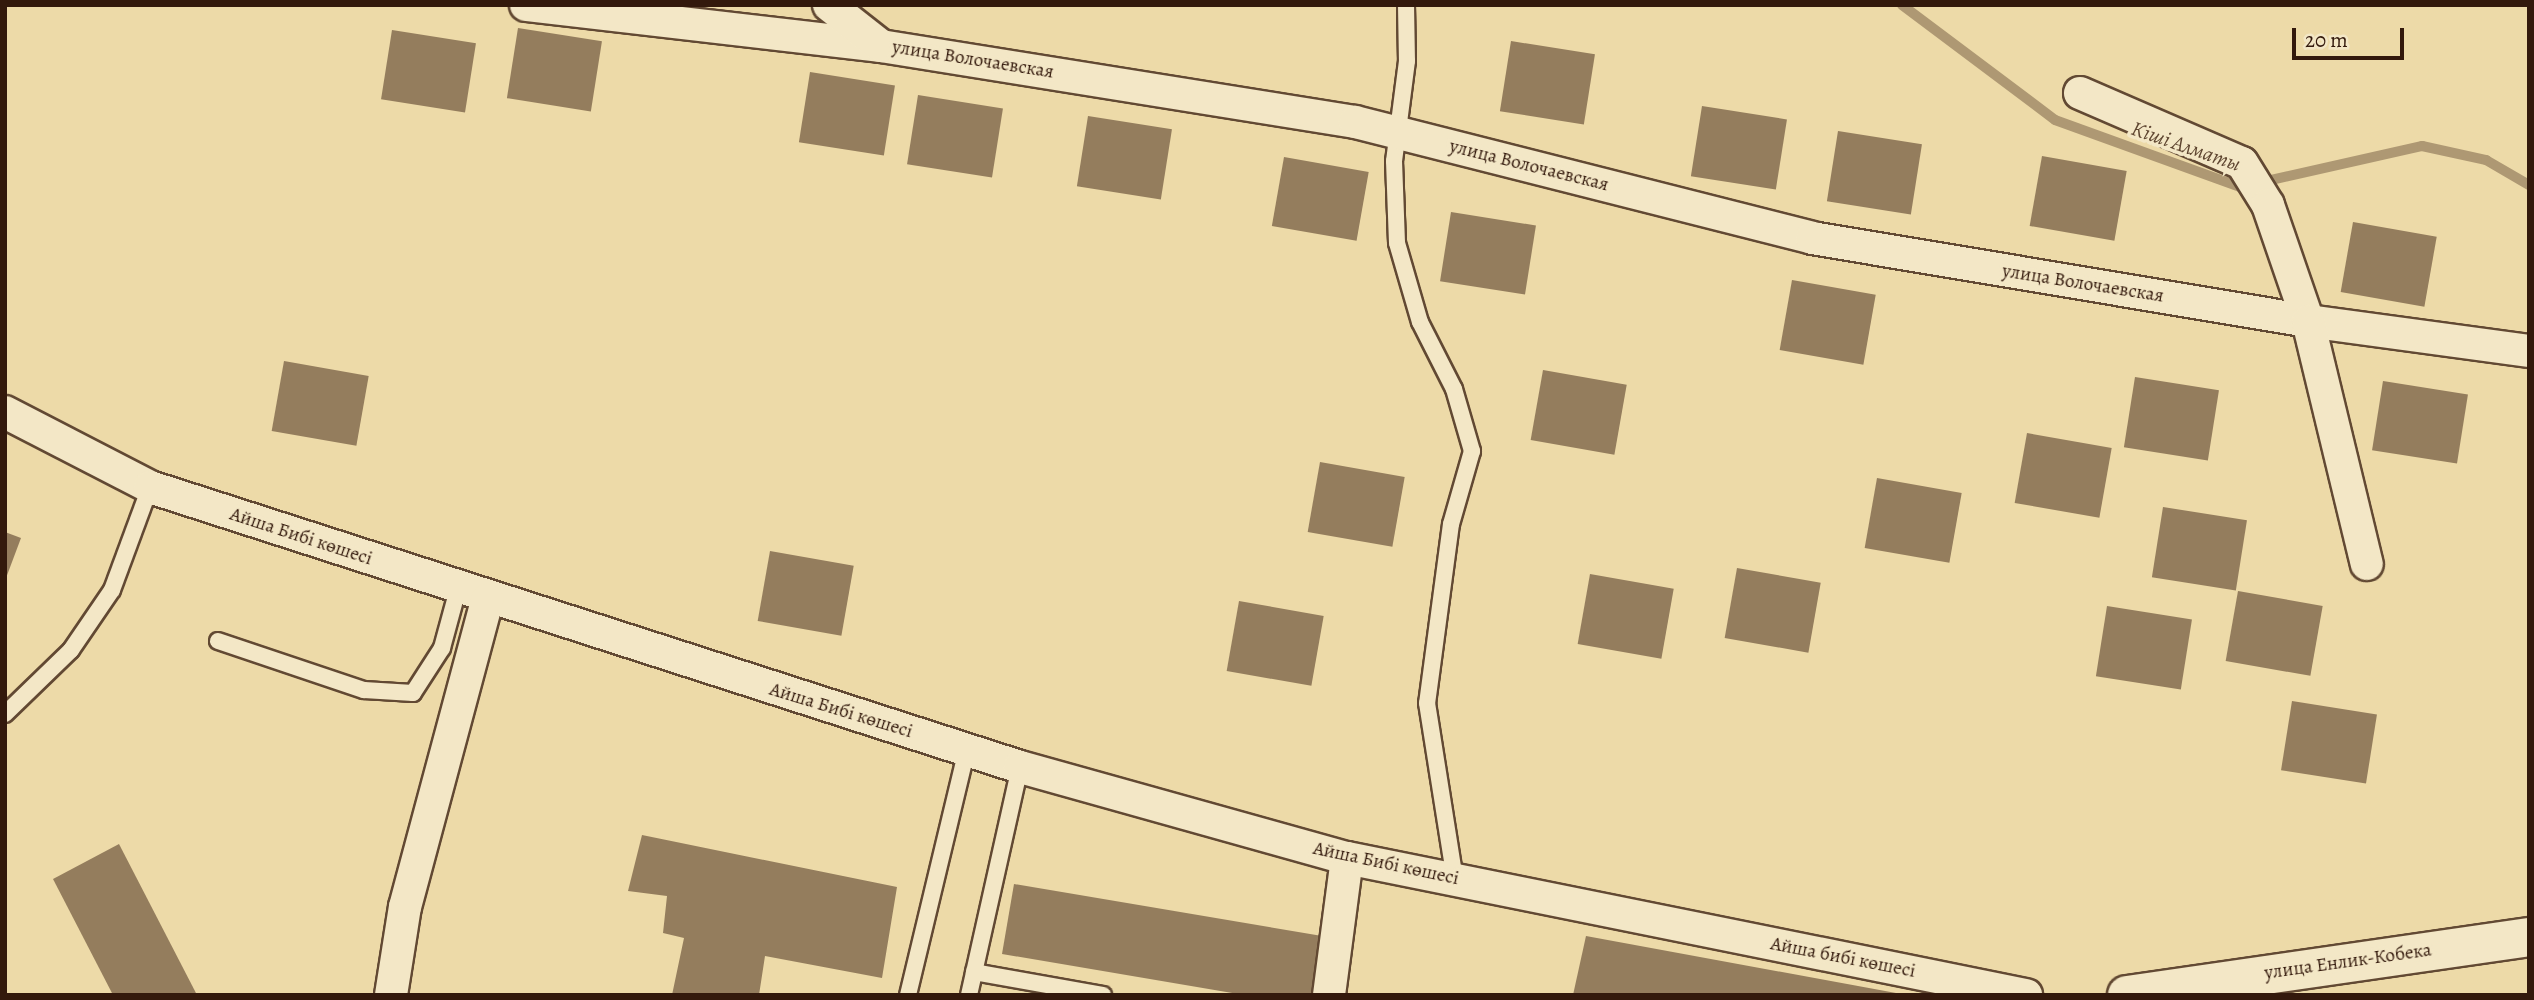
<!DOCTYPE html>
<html>
<head>
<meta charset="utf-8">
<style>
  body { margin:0 }
  #map { position:relative; width:2534px; height:1000px; overflow:hidden; background:#eddaa8; font-family:Alegreya,serif }
  div>[style] { position:absolute }
  .stream>* { height:10px; margin:-5px; padding:0 5px; transform-origin:5px; border-radius:5px; background:#ae9873 }
  .building>* { inset:0; background:#947d5d; transform-origin:0 0 }
  .roads { filter:drop-shadow(2px 0 #624933) drop-shadow(-2px 0 #624933) drop-shadow(0 2px #624933) drop-shadow(0 -2px #624933) }
  .lane>* { height:16px; margin:-8px; padding:0 8px; transform-origin:8px; border-radius:8px; background:#f3e7c6 }
  .street>* { height:32px; margin:-16px; padding:0 16px; transform-origin:16px; border-radius:16px; background:#f3e7c6 }
  .secondary>* { height:38px; margin:-19px; padding:0 19px; transform-origin:19px; border-radius:19px; background:#f3e7c6 }
  span { translate:-50% -50%; white-space:nowrap; text-align:center; line-height:1.15; -webkit-text-stroke:7px #f3e7c6; paint-order:stroke }
  .street-label { font-size:19px; color:#33190c }
  .water-label { font-size:21px; color:#5e4530; font-style:italic }
  .frame { position:absolute; inset:0; border:7px solid #33190c; pointer-events:none }
  .scale { position:absolute; left:2292px; top:28px; width:112px; height:32px; box-sizing:border-box; border:4px solid #33190c; border-top:0; padding-left:9px; font-size:21px; line-height:24px; white-space:nowrap; color:#33190c; -webkit-text-stroke:5px #f3e7c6; paint-order:stroke }
</style>
</head>
<body>
<div id="map">
  <div class="stream">
    <i style="left:1902px;top:5px;width:191px;rotate:36.9deg"></i>
    <i style="left:2055px;top:120px;width:197px;rotate:19.9deg"></i>
    <i style="left:2240px;top:187px;width:187px;rotate:-12.7deg"></i>
    <i style="left:2422px;top:146px;width:66px;rotate:12.3deg"></i>
    <i style="left:2486px;top:160px;width:50px;rotate:30.2deg"></i>
  </div>
  <div class="building">
    <i style="left:518px;top:28px;width:85px;height:71px;rotate:9deg"></i>
    <i style="left:392px;top:30px;width:85px;height:70px;rotate:9deg"></i>
    <i style="left:1511px;top:41px;width:85px;height:71px;rotate:9deg"></i>
    <i style="left:810px;top:72px;width:86px;height:71px;rotate:9deg"></i>
    <i style="left:918px;top:95px;width:86px;height:70px;rotate:9deg"></i>
    <i style="left:1702px;top:106px;width:86px;height:71px;rotate:9deg"></i>
    <i style="left:1088px;top:116px;width:85px;height:71px;rotate:9deg"></i>
    <i style="left:1838px;top:131px;width:85px;height:71px;rotate:9deg"></i>
    <i style="left:2042px;top:156px;width:86px;height:71px;rotate:10deg"></i>
    <i style="left:1284px;top:157px;width:86px;height:70px;rotate:10deg"></i>
    <i style="left:1451px;top:212px;width:86px;height:70px;rotate:9deg"></i>
    <i style="left:2353px;top:222px;width:85px;height:71px;rotate:10deg"></i>
    <i style="left:1792px;top:280px;width:85px;height:71px;rotate:10deg"></i>
    <i style="left:284px;top:361px;width:86px;height:71px;rotate:10deg"></i>
    <i style="left:1543px;top:370px;width:85px;height:71px;rotate:10deg"></i>
    <i style="left:2135px;top:377px;width:85px;height:71px;rotate:9deg"></i>
    <i style="left:2383px;top:381px;width:86px;height:70px;rotate:9deg"></i>
    <i style="left:2027px;top:433px;width:86px;height:71px;rotate:10deg"></i>
    <i style="left:1320px;top:462px;width:86px;height:71px;rotate:10deg"></i>
    <i style="left:1877px;top:478px;width:86px;height:71px;rotate:10deg"></i>
    <i style="left:2163px;top:507px;width:85px;height:71px;rotate:9deg"></i>
    <i style="clip-path:polygon(5px 532px,21px 538px,6px 578px,5px 578px)"></i>
    <i style="left:770px;top:551px;width:85px;height:71px;rotate:10deg"></i>
    <i style="left:1737px;top:568px;width:85px;height:71px;rotate:10deg"></i>
    <i style="left:1590px;top:574px;width:85px;height:71px;rotate:10deg"></i>
    <i style="left:2238px;top:591px;width:86px;height:71px;rotate:10deg"></i>
    <i style="left:1239px;top:601px;width:86px;height:71px;rotate:10deg"></i>
    <i style="left:2107px;top:606px;width:86px;height:71px;rotate:9deg"></i>
    <i style="left:2292px;top:701px;width:86px;height:70px;rotate:9deg"></i>
    <i style="clip-path:polygon(642px 835px,897px 887px,882px 978px,765px 956px,759px 995px,672px 995px,684px 938px,663px 933px,667px 896px,628px 891px)"></i>
    <i style="clip-path:polygon(119px 844px,197px 995px,113px 995px,53px 879px)"></i>
    <i style="clip-path:polygon(1014px 884px,1322px 936px,1312px 995px,1244px 995px,1002px 954px)"></i>
    <i style="clip-path:polygon(1586px 936px,1896px 993px,1896px 995px,1573px 995px)"></i>
  </div>
  <div class="roads">
    <div class="lane">
      <i style="left:1406px;top:5px;width:56px;rotate:89deg"></i>
      <i style="left:1407px;top:61px;width:101px;rotate:97.4deg"></i>
      <i style="left:1394px;top:161px;width:82px;rotate:87.9deg"></i>
      <i style="left:1397px;top:243px;width:82px;rotate:73.8deg"></i>
      <i style="left:1420px;top:322px;width:75px;rotate:63.1deg"></i>
      <i style="left:1454px;top:389px;width:65px;rotate:73.8deg"></i>
      <i style="left:1472px;top:451px;width:76px;rotate:106deg"></i>
      <i style="left:1451px;top:524px;width:181px;rotate:97.6deg"></i>
      <i style="left:1427px;top:703px;width:179px;rotate:81deg"></i>
      <i style="left:218px;top:641px;width:154px;rotate:18.6deg"></i>
      <i style="left:364px;top:690px;width:49px;rotate:3.5deg"></i>
      <i style="left:413px;top:693px;width:54px;rotate:-57.2deg"></i>
      <i style="left:442px;top:648px;width:61px;rotate:-74.8deg"></i>
      <i style="left:5px;top:714px;width:92px;rotate:-44.1deg"></i>
      <i style="left:71px;top:650px;width:73px;rotate:-55.7deg"></i>
      <i style="left:112px;top:590px;width:110px;rotate:-69.7deg"></i>
      <i style="left:974px;top:972px;width:131px;rotate:10.1deg"></i>
      <i style="left:908px;top:995px;width:252px;rotate:-76.5deg"></i>
      <i style="left:969px;top:995px;width:234px;rotate:-77.4deg"></i>
    </div>
    <div class="street">
      <i style="left:526px;top:5px;width:357px;rotate:6.6deg"></i>
      <i style="left:881px;top:46px;width:480px;rotate:9.1deg"></i>
      <i style="left:1355px;top:122px;width:471px;rotate:14.2deg"></i>
      <i style="left:1812px;top:238px;width:503px;rotate:9.5deg"></i>
      <i style="left:2308px;top:321px;width:223px;rotate:7.7deg"></i>
      <i style="left:829px;top:5px;width:65px;rotate:38.1deg"></i>
      <i style="left:2080px;top:93px;width:176px;rotate:23.4deg"></i>
      <i style="left:2242px;top:163px;width:49px;rotate:58.2deg"></i>
      <i style="left:2268px;top:205px;width:123px;rotate:71deg"></i>
      <i style="left:2308px;top:321px;width:250px;rotate:76.4deg"></i>
      <i style="left:5px;top:412px;width:163px;rotate:27.3deg"></i>
      <i style="left:150px;top:487px;width:914px;rotate:17.84deg"></i>
      <i style="left:1020px;top:767px;width:339px;rotate:15.6deg"></i>
      <i style="left:1347px;top:858px;width:693px;rotate:11.41deg"></i>
      <i style="left:391px;top:995px;width:89px;rotate:-81deg"></i>
      <i style="left:405px;top:907px;width:318px;rotate:-75deg"></i>
      <i style="left:1329px;top:995px;width:138px;rotate:-82.5deg"></i>
    </div>
    <div class="secondary">
      <i style="left:2127px;top:995px;width:406px;rotate:-8.2deg"></i>
    </div>
  </div>
  <div class="street-label">
    <span style="left:973px;top:60px;rotate:9deg">улица Волочаевская</span>
    <span style="left:1529px;top:166px;rotate:14deg">улица Волочаевская</span>
    <span style="left:2083px;top:284px;rotate:9deg">улица Волочаевская</span>
    <span style="left:301px;top:537px;rotate:18deg">Айша Бибі көшесі</span>
    <span style="left:841px;top:711px;rotate:17deg">Айша Бибі көшесі</span>
    <span style="left:1386px;top:864px;rotate:12deg">Айша Бибі көшесі</span>
    <span style="left:1843px;top:958px;rotate:11deg">Айша бибі көшесі</span>
    <span style="left:2348px;top:962px;rotate:-8deg">улица Енлик-Кобека</span>
  </div>
  <div class="water-label">
    <span style="left:2186px;top:146px;rotate:19deg">Кіші Алматы</span>
  </div>
  <div class="frame"></div>
  <div class="scale">20 m</div>
</div>
</body>
</html>
